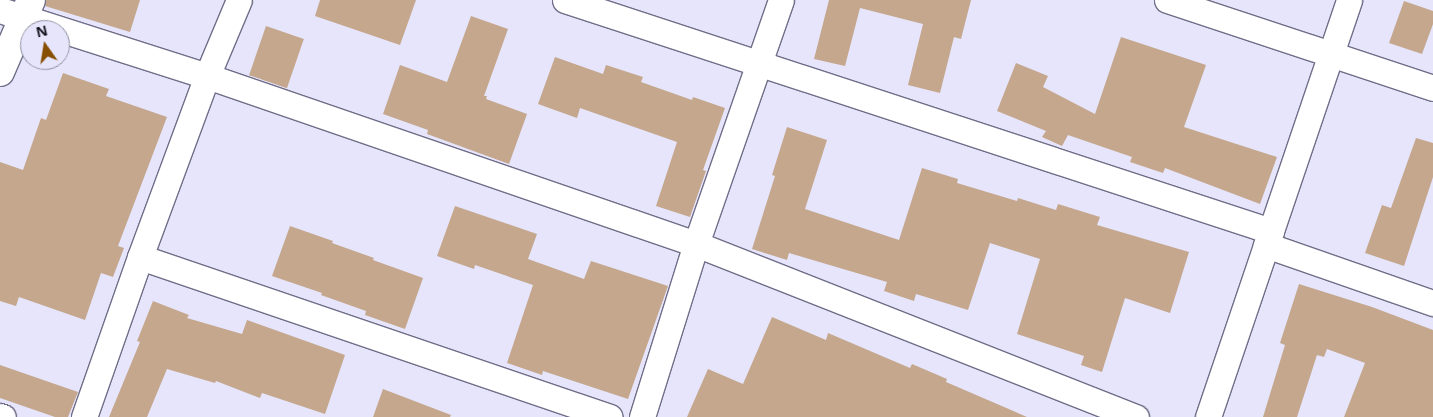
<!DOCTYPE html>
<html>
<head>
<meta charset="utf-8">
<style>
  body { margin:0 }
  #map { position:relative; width:1433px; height:417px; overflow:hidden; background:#e6e5fc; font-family:"Open Sans",sans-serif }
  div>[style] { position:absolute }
  .building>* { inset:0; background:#c4a78c; transform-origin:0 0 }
  .roads { filter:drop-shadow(1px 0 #706e88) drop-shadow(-1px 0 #706e88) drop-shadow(0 1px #706e88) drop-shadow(0 -1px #706e88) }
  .minor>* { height:25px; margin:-12.5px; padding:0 12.5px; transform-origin:12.5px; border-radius:12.5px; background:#fff }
  .primary>* { height:28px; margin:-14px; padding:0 14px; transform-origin:14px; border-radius:14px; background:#fff }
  span { translate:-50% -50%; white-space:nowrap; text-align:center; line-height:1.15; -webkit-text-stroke:4px #e6e5fc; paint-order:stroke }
  .north { position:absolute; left:20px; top:20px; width:50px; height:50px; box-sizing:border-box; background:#e6e5fc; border:1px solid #9190a2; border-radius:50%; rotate:347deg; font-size:14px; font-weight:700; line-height:20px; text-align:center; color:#12111b }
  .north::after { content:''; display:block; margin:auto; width:18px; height:22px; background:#874f01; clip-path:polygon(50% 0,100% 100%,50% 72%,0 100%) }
</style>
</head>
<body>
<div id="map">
  <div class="building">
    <i style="clip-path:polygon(46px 0,140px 0,130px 32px,45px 6px)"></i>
    <i style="clip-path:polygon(320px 0,416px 0,400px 45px,315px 16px)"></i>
    <i style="clip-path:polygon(829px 0,971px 0,961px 39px,954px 37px,940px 93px,908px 85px,923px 24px,860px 8px,845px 66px,814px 59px)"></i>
    <i style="clip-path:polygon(1404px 1px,1433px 11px,1433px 24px,1422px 54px,1389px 43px)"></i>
    <i style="clip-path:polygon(471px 16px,508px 29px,484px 96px,487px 96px,486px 99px,527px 114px,509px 164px,427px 134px,428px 130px,383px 114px,400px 65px,447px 82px)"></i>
    <i style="left:266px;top:26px;width:40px;height:52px;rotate:19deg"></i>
    <i style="clip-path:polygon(1121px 37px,1206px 65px,1184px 127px,1277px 157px,1260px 204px,1165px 168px,1163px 173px,1130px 162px,1132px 157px,1068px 135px,1062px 146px,1042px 137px,1046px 131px,997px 111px,1016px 63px,1048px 76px,1043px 87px,1095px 114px)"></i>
    <i style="clip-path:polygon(555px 57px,603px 74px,606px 65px,643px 77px,641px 82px,692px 100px,693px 97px,725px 108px,703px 170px,706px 171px,690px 217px,656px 206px,677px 142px,580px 108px,577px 118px,538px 104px)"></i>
    <i style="clip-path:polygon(63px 73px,109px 89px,106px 96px,167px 117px,118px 246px,124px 248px,113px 277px,101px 273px,85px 320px,19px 297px,16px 306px,0 301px,0 162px,23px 170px,41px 118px,46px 120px)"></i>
    <i style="clip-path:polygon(787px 127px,827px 140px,805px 209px,899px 240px,922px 168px,958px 179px,957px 183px,1017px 201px,1018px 198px,1056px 210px,1058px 204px,1100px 217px,1097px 225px,1189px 252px,1170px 313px,1125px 298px,1102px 372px,1081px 365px,1084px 356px,1017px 334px,1040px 259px,990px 243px,968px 310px,916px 294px,914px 301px,884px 291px,887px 282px,789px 253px,787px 260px,752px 249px,775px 176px,772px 175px)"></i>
    <i style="clip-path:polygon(1416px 138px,1433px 143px,1433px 177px,1404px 266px,1365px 253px,1382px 205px,1391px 208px)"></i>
    <i style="clip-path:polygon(455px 206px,537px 234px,528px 259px,584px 279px,591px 261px,668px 286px,628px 399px,543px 371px,542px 375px,507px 363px,533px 285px,475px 265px,474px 269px,437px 256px)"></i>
    <i style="clip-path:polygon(290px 226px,333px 241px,332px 243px,374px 258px,373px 260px,423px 278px,405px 329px,365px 315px,366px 311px,321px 295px,322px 293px,272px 276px)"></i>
    <i style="clip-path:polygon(1299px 284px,1372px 307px,1433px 330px,1433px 417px,1344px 417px,1365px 363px,1327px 349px,1324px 357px,1317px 355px,1297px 417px,1263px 417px,1285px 345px,1280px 343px)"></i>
    <i style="clip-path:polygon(153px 301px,189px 315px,187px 318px,242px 334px,247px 320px,345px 355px,325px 414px,262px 393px,260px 398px,216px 381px,215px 383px,167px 369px,147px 417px,109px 417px,140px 342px,137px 341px)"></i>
    <i style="clip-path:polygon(772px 317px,826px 340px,828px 333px,910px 368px,912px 364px,947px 379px,946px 382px,1027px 417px,687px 417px,708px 369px,743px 384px)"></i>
    <i style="clip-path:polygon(0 365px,78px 392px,68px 417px,55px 417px,0 398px)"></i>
    <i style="clip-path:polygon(383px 389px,451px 415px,450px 417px,373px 417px)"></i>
  </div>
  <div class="roads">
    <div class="minor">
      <i style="left:565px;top:0;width:743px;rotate:18.12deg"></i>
      <i style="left:1167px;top:0;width:280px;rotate:18.3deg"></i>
      <i style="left:0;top:10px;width:217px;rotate:17.7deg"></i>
      <i style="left:207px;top:76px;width:517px;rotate:18.96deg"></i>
      <i style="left:696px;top:244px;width:473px;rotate:21.5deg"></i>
      <i style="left:1266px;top:245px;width:177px;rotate:19.2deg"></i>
      <i style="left:140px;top:257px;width:193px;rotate:-69.7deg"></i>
      <i style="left:207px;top:76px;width:82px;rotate:-67.2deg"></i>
      <i style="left:0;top:416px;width:3px;rotate:18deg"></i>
      <i style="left:84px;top:417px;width:170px;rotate:-70.7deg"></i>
      <i style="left:140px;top:257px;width:496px;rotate:18.8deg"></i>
      <i style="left:642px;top:417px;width:181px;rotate:-72.7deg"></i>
      <i style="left:696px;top:244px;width:258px;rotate:-70.8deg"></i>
      <i style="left:1208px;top:417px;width:440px;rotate:-71.3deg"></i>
    </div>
    <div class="primary">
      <i style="left:0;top:72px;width:78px;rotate:-66.7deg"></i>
    </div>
  </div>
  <div class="north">N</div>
</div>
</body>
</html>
